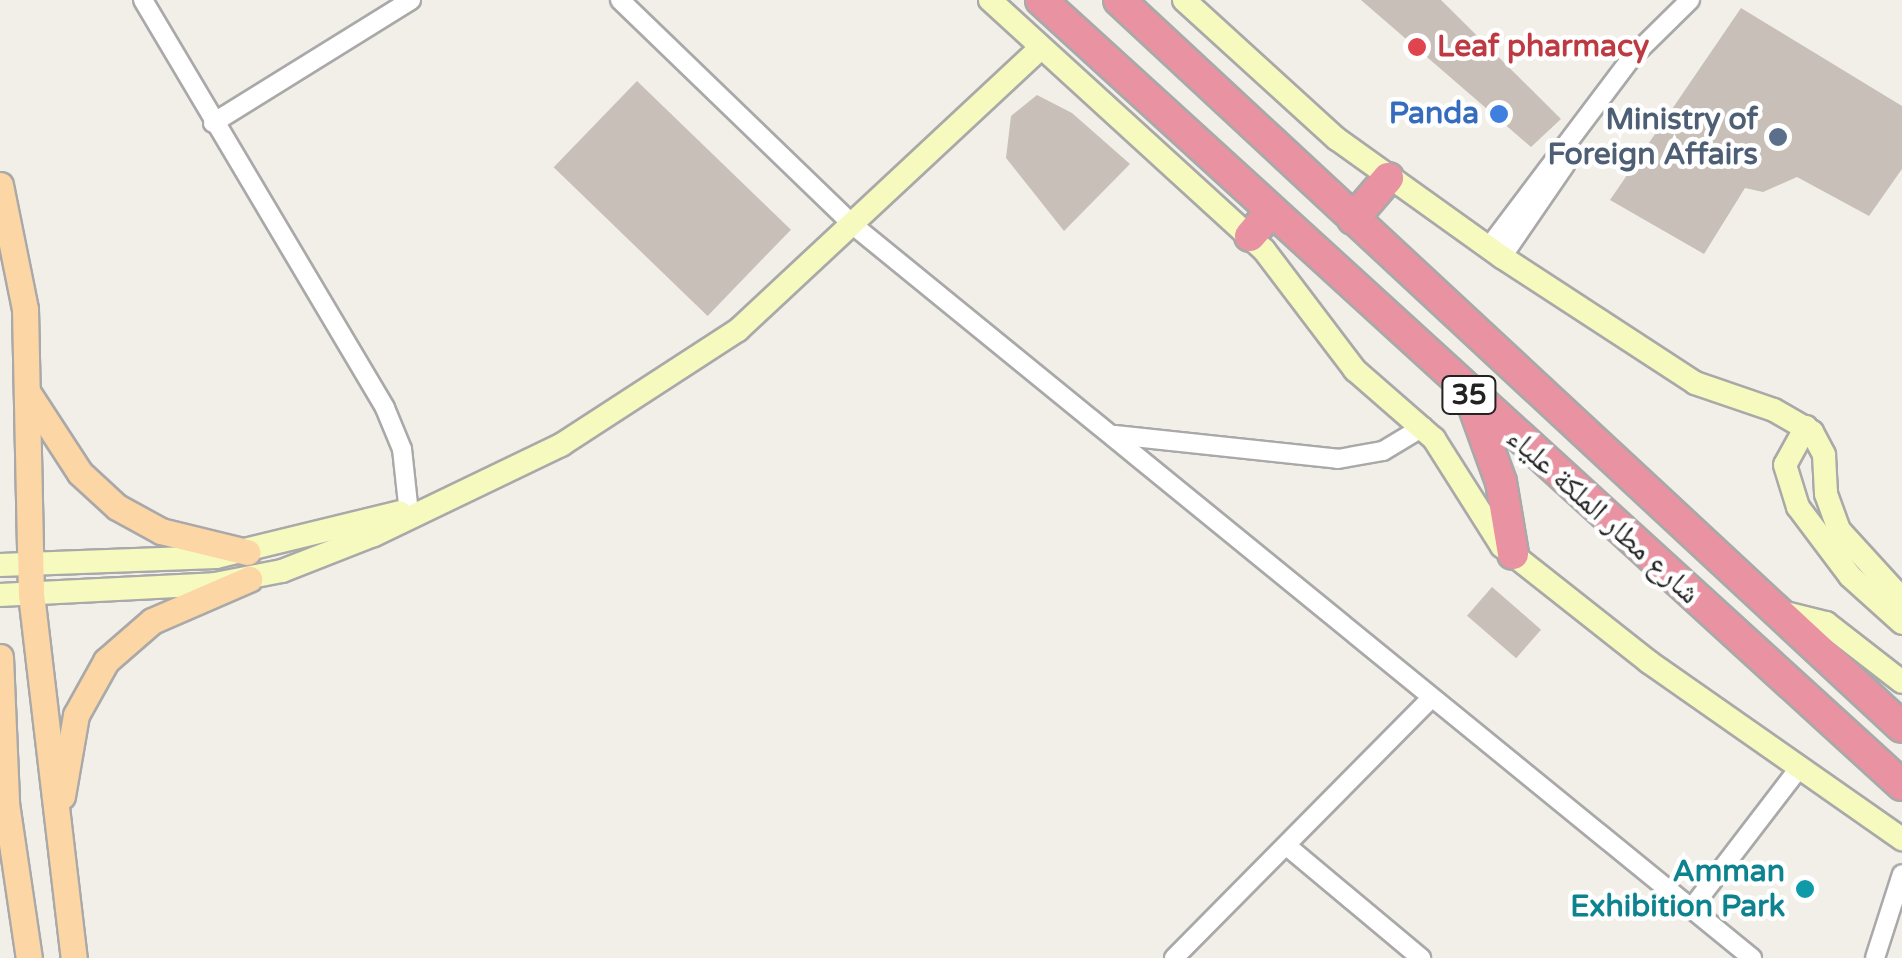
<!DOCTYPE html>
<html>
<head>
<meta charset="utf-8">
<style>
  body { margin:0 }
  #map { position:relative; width:1902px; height:958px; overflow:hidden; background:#f2efe9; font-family:"Varela Round","Noto Naskh Arabic",sans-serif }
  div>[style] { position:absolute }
  .building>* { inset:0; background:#c7bfb8; transform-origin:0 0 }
  .roads { filter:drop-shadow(2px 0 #a9a9a9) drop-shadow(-2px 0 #a9a9a9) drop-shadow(0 2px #a9a9a9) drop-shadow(0 -2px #a9a9a9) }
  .street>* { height:18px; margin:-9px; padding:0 9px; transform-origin:9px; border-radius:9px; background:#fff }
  .secondary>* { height:22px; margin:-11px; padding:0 11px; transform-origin:11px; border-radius:11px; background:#f7fabf }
  .primary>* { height:25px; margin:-12.5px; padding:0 12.5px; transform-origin:12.5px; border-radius:12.5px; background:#fcd6a4 }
  .highway>* { height:30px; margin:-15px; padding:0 15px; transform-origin:15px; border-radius:15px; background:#e892a2 }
  .dots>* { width:28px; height:28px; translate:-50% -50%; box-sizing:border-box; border:5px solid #fff; border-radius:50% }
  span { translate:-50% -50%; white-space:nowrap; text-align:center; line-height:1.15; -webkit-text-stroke:9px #fff; paint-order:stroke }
  .shield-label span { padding:2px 8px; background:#fff; border:2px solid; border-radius:8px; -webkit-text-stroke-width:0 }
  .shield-label { font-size:28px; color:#222; font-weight:700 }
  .health-label { font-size:30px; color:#be3a42; font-weight:700 }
  .left { translate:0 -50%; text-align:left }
  .shop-label { font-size:30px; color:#366cbe; font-weight:700 }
  .right { translate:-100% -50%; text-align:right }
  .service-label { font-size:30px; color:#4e5e75; font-weight:700 }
  .street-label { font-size:30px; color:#222 }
  .culture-label { font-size:30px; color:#0d838f; font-weight:700 }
</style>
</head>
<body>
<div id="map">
  <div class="building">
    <i style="clip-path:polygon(1361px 0,1441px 0,1561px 119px,1531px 147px)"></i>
    <i style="clip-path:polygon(1741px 8px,1902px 106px,1902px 169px,1869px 216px,1797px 177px,1763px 192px,1745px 188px,1704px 254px,1610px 200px)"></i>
    <i style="left:637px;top:81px;width:214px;height:120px;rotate:44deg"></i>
    <i style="clip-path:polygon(1037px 95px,1072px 113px,1130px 164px,1064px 231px,1006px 158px,1011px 116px)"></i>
    <i style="left:1492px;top:587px;width:65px;height:38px;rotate:41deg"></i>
  </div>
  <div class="roads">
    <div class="street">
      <i style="left:143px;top:0;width:474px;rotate:59.3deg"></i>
      <i style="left:385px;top:408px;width:44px;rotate:67.5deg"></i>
      <i style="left:402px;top:449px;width:64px;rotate:83.8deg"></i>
      <i style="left:620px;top:0;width:324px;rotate:44deg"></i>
      <i style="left:853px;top:225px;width:1160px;rotate:39.19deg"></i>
      <i style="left:213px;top:123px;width:233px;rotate:-31.8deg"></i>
      <i style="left:1489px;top:247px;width:239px;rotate:-53deg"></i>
      <i style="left:1633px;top:56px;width:80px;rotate:-44.5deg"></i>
      <i style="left:1502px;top:257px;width:112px;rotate:-55.6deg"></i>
      <i style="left:1115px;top:435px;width:224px;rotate:6.1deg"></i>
      <i style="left:1338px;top:459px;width:46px;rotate:-10.1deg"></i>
      <i style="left:1383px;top:451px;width:47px;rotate:-31deg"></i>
      <i style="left:1287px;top:846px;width:175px;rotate:39.9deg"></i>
      <i style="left:1691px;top:909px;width:179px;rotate:-52.5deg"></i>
      <i style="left:1174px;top:958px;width:366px;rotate:-45.3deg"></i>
      <i style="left:1875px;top:958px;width:88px;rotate:-72.2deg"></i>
    </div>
    <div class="secondary">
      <i style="left:990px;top:0;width:371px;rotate:42.4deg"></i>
      <i style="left:1264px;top:250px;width:151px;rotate:52.8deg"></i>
      <i style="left:1355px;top:370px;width:105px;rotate:41.1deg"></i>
      <i style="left:1434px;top:439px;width:127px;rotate:57.6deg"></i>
      <i style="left:1502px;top:546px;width:187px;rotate:38.3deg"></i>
      <i style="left:1649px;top:662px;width:309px;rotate:35deg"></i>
      <i style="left:1184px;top:0;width:207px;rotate:42.3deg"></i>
      <i style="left:1337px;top:139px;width:203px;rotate:35.6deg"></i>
      <i style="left:1502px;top:257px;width:230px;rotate:33.1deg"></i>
      <i style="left:1695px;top:383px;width:83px;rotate:18.9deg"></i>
      <i style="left:1774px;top:410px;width:44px;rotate:30.1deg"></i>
      <i style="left:1812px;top:432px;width:26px;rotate:62deg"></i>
      <i style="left:1824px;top:455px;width:39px;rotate:87deg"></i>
      <i style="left:1826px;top:494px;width:38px;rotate:70deg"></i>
      <i style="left:1839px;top:530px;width:93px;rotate:47.6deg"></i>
      <i style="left:1806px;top:427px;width:43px;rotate:118.9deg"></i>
      <i style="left:1785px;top:465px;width:44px;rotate:72.8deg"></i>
      <i style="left:1798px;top:507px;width:86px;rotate:53deg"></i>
      <i style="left:1850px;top:576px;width:70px;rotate:42.1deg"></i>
      <i style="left:0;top:565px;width:216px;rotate:-2.1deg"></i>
      <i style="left:216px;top:557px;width:189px;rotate:-13.7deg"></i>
      <i style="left:0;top:595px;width:215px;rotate:-2.9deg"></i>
      <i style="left:215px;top:584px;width:68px;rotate:-11deg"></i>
      <i style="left:282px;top:571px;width:99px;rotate:-21.4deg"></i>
      <i style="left:374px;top:535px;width:208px;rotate:-25.7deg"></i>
      <i style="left:561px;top:445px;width:211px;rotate:-33deg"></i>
      <i style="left:738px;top:330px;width:413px;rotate:-43deg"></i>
      <i style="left:1773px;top:610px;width:55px;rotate:13.8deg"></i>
      <i style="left:1826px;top:623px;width:96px;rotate:37.8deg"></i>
    </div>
    <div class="primary">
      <i style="left:0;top:185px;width:126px;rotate:78.6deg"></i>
      <i style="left:25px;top:309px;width:285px;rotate:88.8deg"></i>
      <i style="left:31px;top:594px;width:367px;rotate:83.3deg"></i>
      <i style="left:28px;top:393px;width:95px;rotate:57deg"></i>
      <i style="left:80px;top:473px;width:50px;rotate:42.6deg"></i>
      <i style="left:117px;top:507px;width:50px;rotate:28.6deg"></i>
      <i style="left:161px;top:531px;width:89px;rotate:13.7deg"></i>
      <i style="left:0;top:657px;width:146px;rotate:87.6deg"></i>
      <i style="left:6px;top:803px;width:157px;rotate:81.6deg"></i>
      <i style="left:62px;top:796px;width:82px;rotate:-80.2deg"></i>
      <i style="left:76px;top:715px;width:62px;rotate:-60.9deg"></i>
      <i style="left:106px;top:661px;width:61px;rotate:-41deg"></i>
      <i style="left:152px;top:621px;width:106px;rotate:-23.4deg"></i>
    </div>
    <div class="highway">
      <i style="left:1041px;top:0;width:1165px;rotate:42.36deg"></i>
      <i style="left:1119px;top:0;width:1068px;rotate:42.88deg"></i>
      <i style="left:1353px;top:219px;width:54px;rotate:-49.5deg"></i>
      <i style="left:1250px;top:236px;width:33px;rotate:-49deg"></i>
      <i style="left:1472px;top:402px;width:85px;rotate:70.1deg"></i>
      <i style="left:1501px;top:482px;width:73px;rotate:80.5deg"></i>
    </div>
  </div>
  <div class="dots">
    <i style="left:1417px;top:47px;background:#e0444e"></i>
    <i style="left:1499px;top:114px;background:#3f7fe0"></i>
    <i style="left:1778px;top:137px;background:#5c6f8a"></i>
    <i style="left:1805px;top:889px;background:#0f9aa8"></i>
  </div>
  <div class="shield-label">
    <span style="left:1469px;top:395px">35</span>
  </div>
  <div class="health-label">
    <span class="left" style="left:1437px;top:47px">Leaf pharmacy</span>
  </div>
  <div class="shop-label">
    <span class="right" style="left:1479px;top:114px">Panda</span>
  </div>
  <div class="service-label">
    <span class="right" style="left:1758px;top:137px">Ministry of<br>Foreign Affairs</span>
  </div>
  <div class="street-label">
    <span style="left:1603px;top:516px;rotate:42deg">شارع مطار الملكة علياء</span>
  </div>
  <div class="culture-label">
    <span class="right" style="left:1785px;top:889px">Amman<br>Exhibition Park</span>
  </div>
</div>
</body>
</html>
